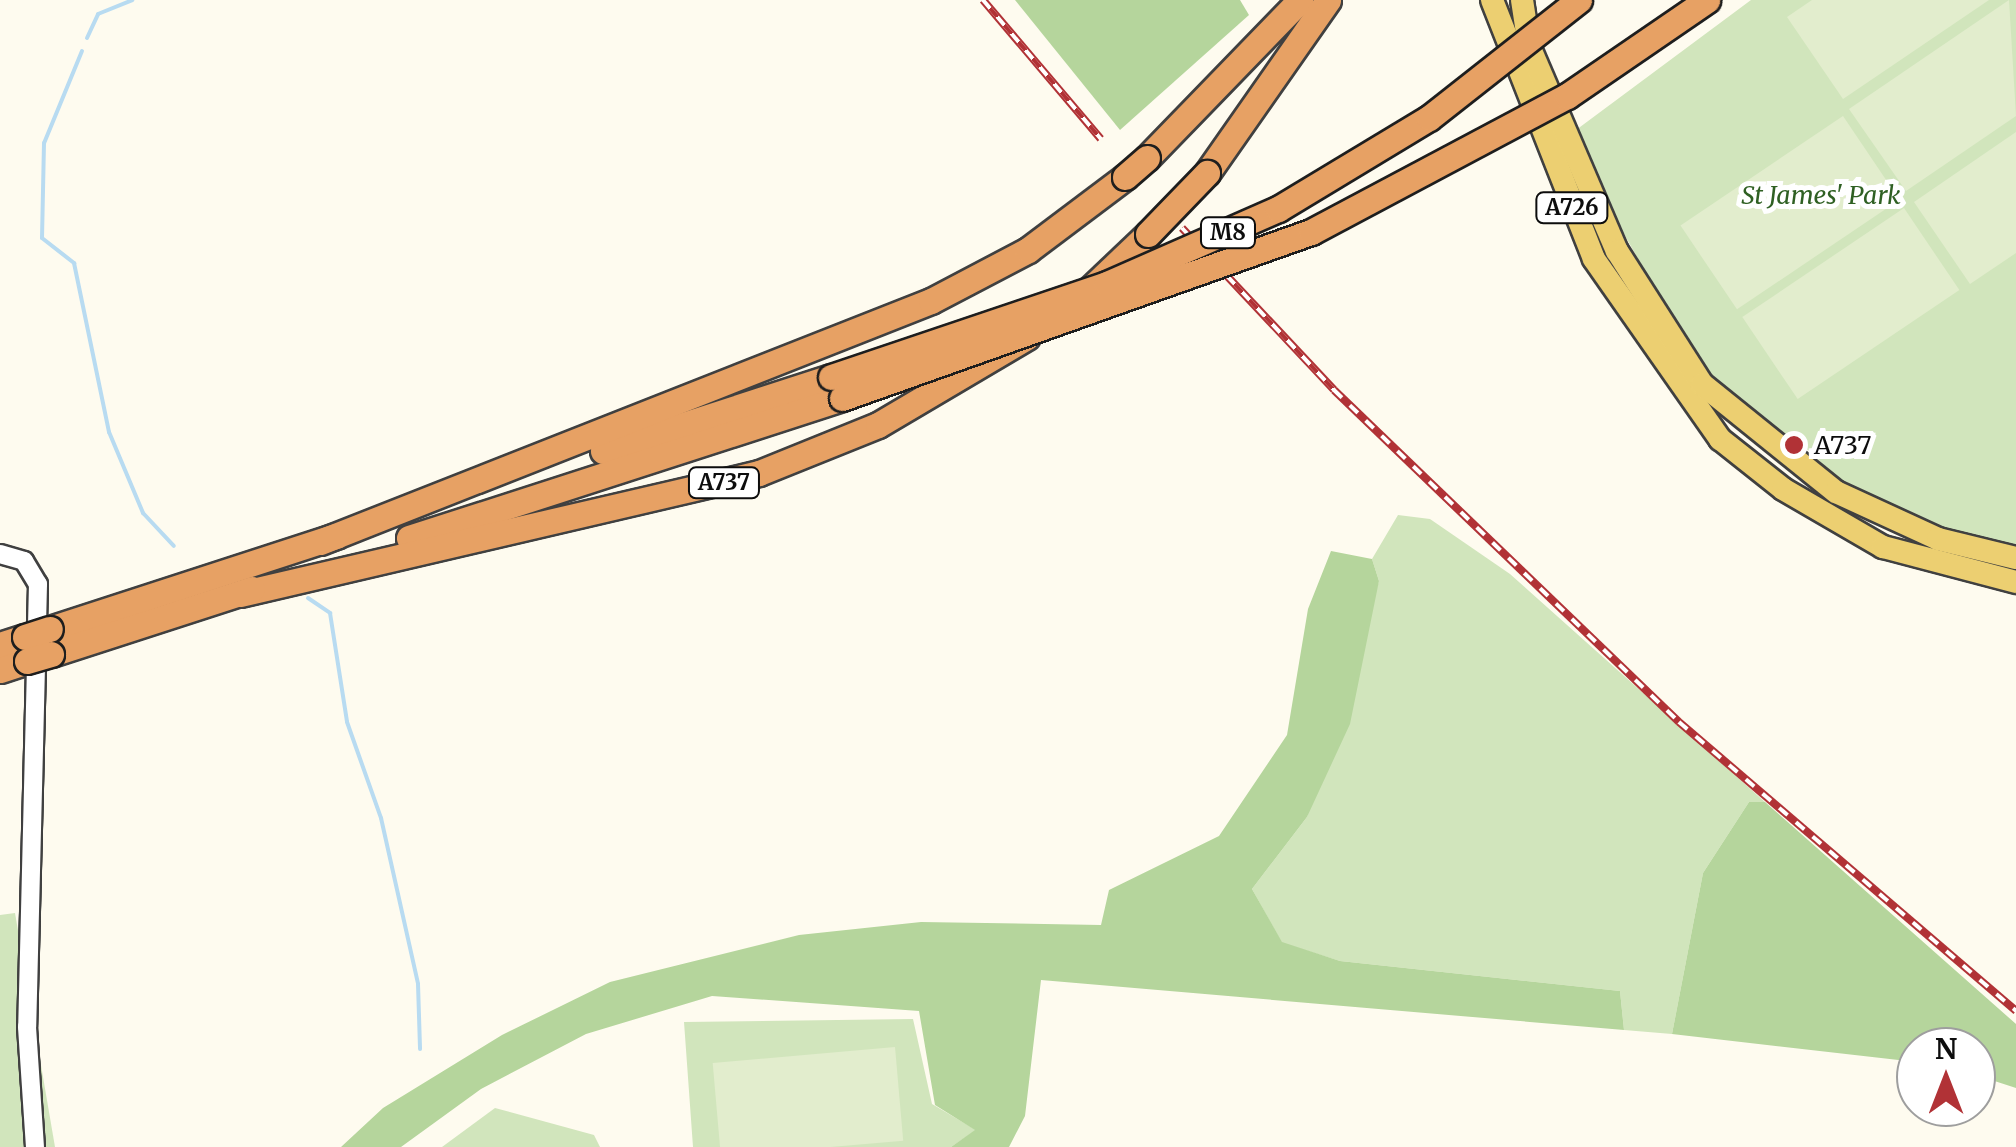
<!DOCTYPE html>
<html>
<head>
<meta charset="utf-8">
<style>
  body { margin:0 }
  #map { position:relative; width:2016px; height:1147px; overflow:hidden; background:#fefbef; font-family:Merriweather,serif }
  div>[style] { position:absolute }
  .green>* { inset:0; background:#d1e5bc }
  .forest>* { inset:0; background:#b5d59c }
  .pitch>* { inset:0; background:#e2edcd; transform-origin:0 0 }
  .stream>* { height:4px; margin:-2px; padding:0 2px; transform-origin:2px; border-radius:2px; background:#b8dbf1 }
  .roads { filter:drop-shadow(2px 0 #404040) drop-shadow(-2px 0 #404040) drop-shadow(0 2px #404040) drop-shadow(0 -2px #404040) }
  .minor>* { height:18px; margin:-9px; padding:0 9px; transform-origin:9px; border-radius:9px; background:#fff }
  .major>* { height:22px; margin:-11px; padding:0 11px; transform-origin:11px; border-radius:11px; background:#eccf71 }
  .highway>* { height:25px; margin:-12.5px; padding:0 12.5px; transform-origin:12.5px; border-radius:12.5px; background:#e7a164 }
  .rail>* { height:8px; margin-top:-4px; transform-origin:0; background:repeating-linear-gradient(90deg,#fff 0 11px,#b13236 0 22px); box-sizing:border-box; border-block:2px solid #b13236 }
  .bridges { filter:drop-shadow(2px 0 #1e1e1e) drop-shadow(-2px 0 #1e1e1e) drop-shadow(0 2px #1e1e1e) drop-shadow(0 -2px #1e1e1e) }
  .highway-bridge>* { height:25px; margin:-12.5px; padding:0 12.5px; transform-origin:12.5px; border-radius:12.5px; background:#e7a164 }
  .dots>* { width:28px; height:28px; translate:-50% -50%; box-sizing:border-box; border:5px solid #fff; border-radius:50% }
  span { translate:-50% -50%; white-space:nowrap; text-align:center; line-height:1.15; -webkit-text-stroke:10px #fff; paint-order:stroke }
  .shield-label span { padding:2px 8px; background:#fff; border:2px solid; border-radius:8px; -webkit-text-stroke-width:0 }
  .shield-label { font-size:22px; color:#0d0d0d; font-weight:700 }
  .park-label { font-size:25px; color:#2f6023; font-style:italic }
  .poi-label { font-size:25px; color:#0d0d0d }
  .left { translate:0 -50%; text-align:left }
  .north { position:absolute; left:1896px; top:1027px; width:100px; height:100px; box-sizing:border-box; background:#fff; border:2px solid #9e9e9e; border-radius:50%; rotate:0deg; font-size:28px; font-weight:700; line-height:40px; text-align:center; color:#0d0d0d }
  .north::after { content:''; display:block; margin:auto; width:35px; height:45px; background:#b13236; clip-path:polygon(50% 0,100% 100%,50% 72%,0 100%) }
</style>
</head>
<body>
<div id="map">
  <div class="green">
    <i style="clip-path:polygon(1751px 0,2016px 0,2016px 551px,1916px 523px,1839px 485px,1813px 453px,1740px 410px,1694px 358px,1606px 202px,1576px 130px)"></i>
    <i style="clip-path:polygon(1398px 515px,1430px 519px,1510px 574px,1765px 802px,1749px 802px,1703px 873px,1672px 1034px,1624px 1030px,1620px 991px,1340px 961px,1282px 943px,1252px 889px,1307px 817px,1379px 581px,1372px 559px)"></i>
    <i style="clip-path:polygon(15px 913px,55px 1147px,0 1147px,0 915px)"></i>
    <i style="clip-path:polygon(913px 1019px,932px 1104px,976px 1130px,951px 1147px,693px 1147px,684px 1022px)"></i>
    <i style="clip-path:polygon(495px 1108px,594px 1135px,600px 1147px,442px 1147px)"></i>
  </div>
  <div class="forest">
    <i style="clip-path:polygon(1015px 0,1240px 0,1249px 15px,1120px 130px)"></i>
    <i style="clip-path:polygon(1331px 551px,1372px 559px,1379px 581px,1350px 724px,1307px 817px,1252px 889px,1282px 942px,1340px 961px,1620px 991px,1624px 1030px,1041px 980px,1025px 1116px,1009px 1147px,951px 1147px,975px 1130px,935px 1105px,919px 1011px,712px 996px,586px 1034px,481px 1089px,401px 1147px,341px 1147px,383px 1108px,502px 1035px,610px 982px,799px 935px,921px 922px,1101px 925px,1109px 890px,1219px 836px,1287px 735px,1308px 609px)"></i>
    <i style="clip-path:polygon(1749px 802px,1765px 802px,2016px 1024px,2016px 1088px,1976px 1075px,1976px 1047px,1916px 1047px,1916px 1062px,1672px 1034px,1703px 873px)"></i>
  </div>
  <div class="pitch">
    <i style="clip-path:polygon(1812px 0,1989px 0,1843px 99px,1787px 17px)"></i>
    <i style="clip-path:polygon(2009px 0,2016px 116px,1906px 191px,1849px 109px)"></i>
    <i style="left:1843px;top:116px;width:101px;height:196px;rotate:56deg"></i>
    <i style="clip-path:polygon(2016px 132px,2016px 253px,1970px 284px,1914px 202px)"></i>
    <i style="left:1904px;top:208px;width:99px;height:195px;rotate:56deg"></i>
    <i style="left:895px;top:1047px;width:94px;height:183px;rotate:85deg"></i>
  </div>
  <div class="stream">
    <i style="left:87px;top:38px;width:26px;rotate:-65deg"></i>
    <i style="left:98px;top:14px;width:37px;rotate:-22deg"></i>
    <i style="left:82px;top:51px;width:100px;rotate:112.4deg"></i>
    <i style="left:44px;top:143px;width:95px;rotate:91.2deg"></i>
    <i style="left:42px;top:238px;width:41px;rotate:38deg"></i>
    <i style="left:74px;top:263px;width:173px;rotate:78.3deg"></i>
    <i style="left:109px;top:432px;width:88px;rotate:67.2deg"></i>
    <i style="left:143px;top:513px;width:45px;rotate:46.8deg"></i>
    <i style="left:308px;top:598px;width:27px;rotate:34deg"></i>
    <i style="left:330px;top:613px;width:110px;rotate:81.1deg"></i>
    <i style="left:347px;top:722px;width:102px;rotate:70.5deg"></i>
    <i style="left:381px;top:818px;width:170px;rotate:77.4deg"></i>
    <i style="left:418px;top:984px;width:65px;rotate:88.2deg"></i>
  </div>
  <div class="roads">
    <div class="minor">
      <i style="left:0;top:554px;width:25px;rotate:16deg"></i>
      <i style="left:24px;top:561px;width:27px;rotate:59deg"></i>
      <i style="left:38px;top:584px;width:443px;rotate:91.4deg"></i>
      <i style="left:27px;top:1027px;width:120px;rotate:86.2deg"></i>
    </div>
    <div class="major">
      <i style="left:1492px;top:0;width:278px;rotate:68.5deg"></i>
      <i style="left:1594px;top:259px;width:220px;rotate:55deg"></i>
      <i style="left:1720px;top:439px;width:80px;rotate:38.4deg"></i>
      <i style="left:1783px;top:489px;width:116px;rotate:30.1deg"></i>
      <i style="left:1883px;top:547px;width:138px;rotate:14.7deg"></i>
      <i style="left:1522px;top:0;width:47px;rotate:81.3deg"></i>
      <i style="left:1529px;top:46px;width:223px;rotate:66.8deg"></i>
      <i style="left:1617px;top:251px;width:158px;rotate:57.4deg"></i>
      <i style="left:1702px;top:384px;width:172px;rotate:38.9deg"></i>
      <i style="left:1836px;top:492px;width:112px;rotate:24.7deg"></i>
      <i style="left:1938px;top:539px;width:80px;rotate:13.7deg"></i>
    </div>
    <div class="highway">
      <i style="left:1147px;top:158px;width:220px;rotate:-45.9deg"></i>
      <i style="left:1207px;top:173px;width:211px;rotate:-55deg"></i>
      <i style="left:1087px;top:292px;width:84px;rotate:-43.6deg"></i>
      <i style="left:603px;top:451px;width:240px;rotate:-18deg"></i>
      <i style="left:409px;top:538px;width:455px;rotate:-17.9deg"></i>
      <i style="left:320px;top:542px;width:657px;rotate:-21.53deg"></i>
      <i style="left:931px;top:301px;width:110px;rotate:-27.7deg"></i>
      <i style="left:1028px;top:250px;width:121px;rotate:-37deg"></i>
      <i style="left:240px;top:594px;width:533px;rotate:-13.12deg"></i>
      <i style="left:759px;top:473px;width:128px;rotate:-22deg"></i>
      <i style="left:878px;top:425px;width:173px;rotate:-30.6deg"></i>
      <i style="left:50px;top:629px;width:301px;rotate:-18deg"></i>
      <i style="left:0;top:645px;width:26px;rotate:-18deg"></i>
      <i style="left:51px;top:654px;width:211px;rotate:-17.9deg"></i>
      <i style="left:0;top:670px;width:28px;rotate:-18deg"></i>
    </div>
  </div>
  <div class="rail">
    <i style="left:983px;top:0;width:182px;rotate:49.7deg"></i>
    <i style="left:1182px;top:228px;width:222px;rotate:46.8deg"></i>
    <i style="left:1334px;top:390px;width:479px;rotate:43.9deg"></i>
    <i style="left:1679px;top:722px;width:444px;rotate:40.6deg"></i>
  </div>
  <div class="bridges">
    <div class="highway-bridge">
      <i style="left:1125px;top:177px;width:29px;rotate:-41deg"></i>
      <i style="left:1148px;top:234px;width:85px;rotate:-46deg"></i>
      <i style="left:831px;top:377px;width:291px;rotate:-18.6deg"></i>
      <i style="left:1107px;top:284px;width:187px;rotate:-23.7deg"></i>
      <i style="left:1278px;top:209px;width:176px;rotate:-31.1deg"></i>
      <i style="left:1429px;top:118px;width:191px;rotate:-38.2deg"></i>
      <i style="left:842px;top:398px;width:498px;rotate:-19.5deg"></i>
      <i style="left:1311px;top:232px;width:290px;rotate:-28deg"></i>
      <i style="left:1567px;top:96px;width:170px;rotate:-34.4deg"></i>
      <i style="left:25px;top:637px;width:26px;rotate:-18deg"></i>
      <i style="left:27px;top:661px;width:25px;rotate:-16deg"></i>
    </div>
  </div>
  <div class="dots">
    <i style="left:1794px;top:445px;background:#b13236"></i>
  </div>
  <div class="shield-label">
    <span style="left:1572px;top:208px">A726</span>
    <span style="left:1228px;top:233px">M8</span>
    <span style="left:724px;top:483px">A737</span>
  </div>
  <div class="park-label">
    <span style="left:1821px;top:195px">St James' Park</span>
  </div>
  <div class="poi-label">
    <span class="left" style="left:1814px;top:445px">A737</span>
  </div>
  <div class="north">N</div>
</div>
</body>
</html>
